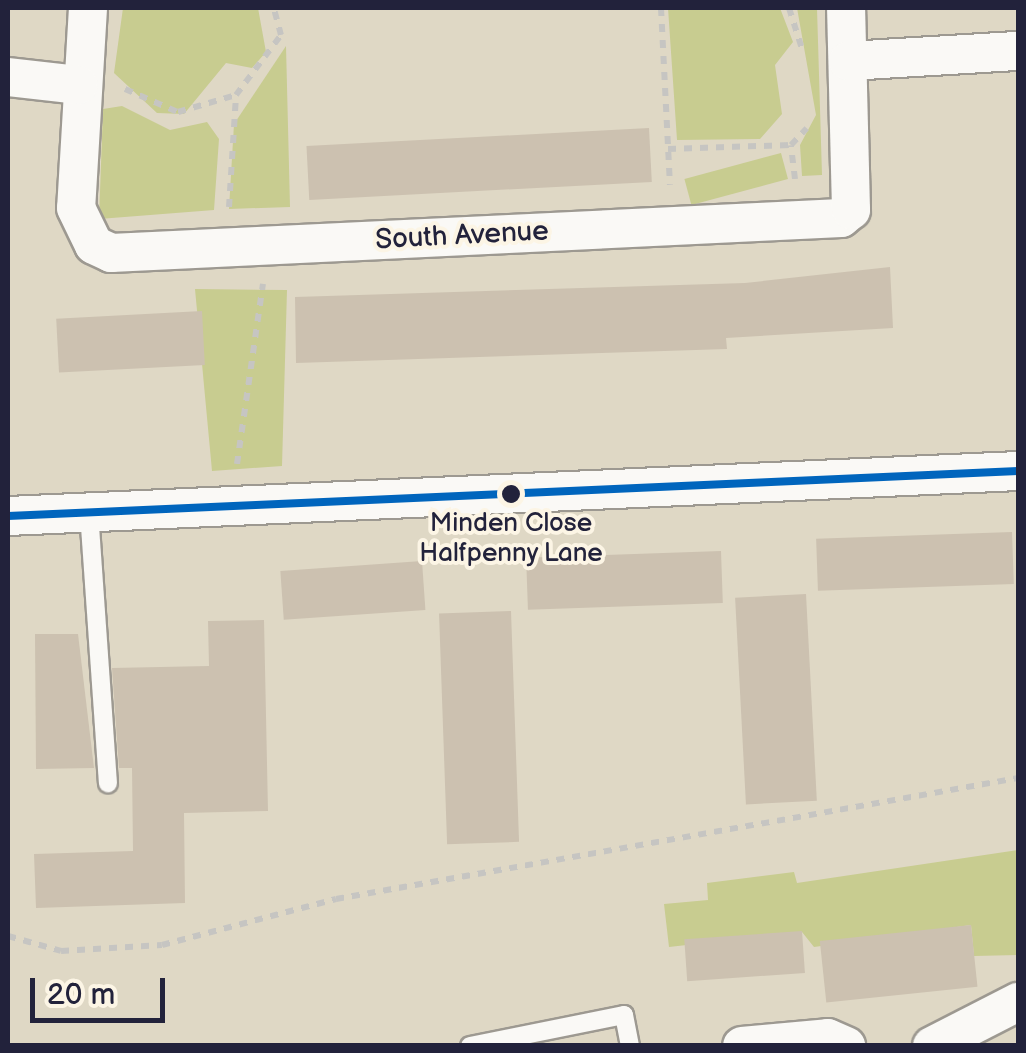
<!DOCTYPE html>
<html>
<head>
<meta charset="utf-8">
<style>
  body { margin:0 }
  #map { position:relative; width:1026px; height:1053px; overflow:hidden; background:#dfd8c5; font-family:"Balsamiq Sans",sans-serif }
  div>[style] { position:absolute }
  .green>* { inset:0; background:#c8cc90; transform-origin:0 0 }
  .building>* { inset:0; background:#ccc1b0; transform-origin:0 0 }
  .path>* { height:6px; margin-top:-3px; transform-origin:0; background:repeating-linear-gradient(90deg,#c6c5c2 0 8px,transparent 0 16px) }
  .roads { filter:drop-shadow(2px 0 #9d9991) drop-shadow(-2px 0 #9d9991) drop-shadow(0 2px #9d9991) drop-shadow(0 -2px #9d9991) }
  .lane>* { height:18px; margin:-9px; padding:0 9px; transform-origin:9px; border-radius:9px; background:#faf9f6 }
  .street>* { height:38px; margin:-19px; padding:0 19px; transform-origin:19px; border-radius:19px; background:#faf9f6 }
  .bus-1>* { height:8px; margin:-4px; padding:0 4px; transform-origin:4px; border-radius:4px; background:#0065bd }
  .dots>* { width:28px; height:28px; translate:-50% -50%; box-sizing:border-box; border:5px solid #fcf5e5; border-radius:50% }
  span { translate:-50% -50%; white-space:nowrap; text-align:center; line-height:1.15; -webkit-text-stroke:8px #fcf5e5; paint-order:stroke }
  .bus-label { font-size:26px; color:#22223b }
  .street-label { font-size:28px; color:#22223b }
  .frame { position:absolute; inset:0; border:10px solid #22223b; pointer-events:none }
  .scale { position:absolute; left:30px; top:978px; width:135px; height:45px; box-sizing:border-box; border:5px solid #22223b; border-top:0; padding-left:12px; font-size:30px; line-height:35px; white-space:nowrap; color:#22223b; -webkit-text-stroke:8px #fcf5e5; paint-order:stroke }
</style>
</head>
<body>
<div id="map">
  <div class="green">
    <i style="clip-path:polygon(123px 8px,258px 8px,266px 52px,252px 68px,226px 63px,184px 114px,157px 113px,114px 73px)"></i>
    <i style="clip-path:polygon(668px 8px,780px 8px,793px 42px,775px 65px,782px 114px,760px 139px,677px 140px)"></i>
    <i style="clip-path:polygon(797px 8px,817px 8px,822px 175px,802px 176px,800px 145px,816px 115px)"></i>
    <i style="clip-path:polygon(286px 46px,290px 207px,229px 209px,234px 124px)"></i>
    <i style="clip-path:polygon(122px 106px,170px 130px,207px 122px,219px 139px,214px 210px,99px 219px,103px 109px)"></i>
    <i style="left:781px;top:153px;width:27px;height:100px;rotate:75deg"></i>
    <i style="clip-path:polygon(195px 289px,287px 290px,282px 466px,212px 471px)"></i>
    <i style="clip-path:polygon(1018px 850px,1018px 955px,974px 956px,971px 925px,814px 947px,802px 932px,669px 947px,664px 904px,708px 900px,707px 883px,794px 872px,797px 883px)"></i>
  </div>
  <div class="building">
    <i style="left:649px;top:128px;width:54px;height:343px;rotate:87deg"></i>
    <i style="clip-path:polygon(890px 267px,893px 328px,726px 338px,727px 349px,296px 363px,295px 297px,745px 283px)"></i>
    <i style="left:202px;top:311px;width:54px;height:146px;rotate:87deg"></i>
    <i style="left:1012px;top:532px;width:52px;height:196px;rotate:88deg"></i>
    <i style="left:721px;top:551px;width:52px;height:195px;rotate:88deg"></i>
    <i style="left:422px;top:561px;width:49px;height:142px;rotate:86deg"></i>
    <i style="left:806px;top:594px;width:207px;height:71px;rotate:87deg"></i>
    <i style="left:511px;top:611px;width:231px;height:72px;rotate:88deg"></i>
    <i style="clip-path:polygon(264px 620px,268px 811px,184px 813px,185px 903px,36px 908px,34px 854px,133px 851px,132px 768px,119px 768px,112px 668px,209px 666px,208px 621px)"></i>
    <i style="clip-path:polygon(35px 634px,78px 634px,94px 768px,36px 769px)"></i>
    <i style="left:971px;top:925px;width:62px;height:152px;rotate:84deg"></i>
    <i style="left:802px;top:931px;width:42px;height:118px;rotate:86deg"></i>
  </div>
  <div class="path">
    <i style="left:661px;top:8px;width:177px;rotate:87.1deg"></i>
    <i style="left:789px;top:8px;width:46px;rotate:72.3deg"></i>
    <i style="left:125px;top:89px;width:58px;rotate:23.5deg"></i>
    <i style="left:178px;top:112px;width:60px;rotate:-16.3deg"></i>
    <i style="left:668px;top:149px;width:123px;rotate:-1.9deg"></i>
    <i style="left:795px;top:179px;width:34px;rotate:-97deg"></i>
    <i style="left:791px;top:145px;width:23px;rotate:-47deg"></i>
    <i style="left:229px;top:207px;width:112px;rotate:-86.4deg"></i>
    <i style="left:236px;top:95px;width:75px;rotate:-53.1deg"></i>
    <i style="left:281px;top:35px;width:28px;rotate:-105deg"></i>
    <i style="left:237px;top:464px;width:182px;rotate:-81.8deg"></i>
    <i style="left:8px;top:936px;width:55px;rotate:15.8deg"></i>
    <i style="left:61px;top:951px;width:101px;rotate:-3.4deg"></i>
    <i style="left:162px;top:945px;width:180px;rotate:-14.8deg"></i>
    <i style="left:336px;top:899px;width:693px;rotate:-10.06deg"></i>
  </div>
  <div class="roads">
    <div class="lane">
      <i style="left:89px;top:512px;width:272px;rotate:86deg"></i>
      <i style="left:470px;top:1046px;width:157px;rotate:-11.4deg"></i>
      <i style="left:624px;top:1015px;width:32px;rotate:79deg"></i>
    </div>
    <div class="street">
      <i style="left:88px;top:8px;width:200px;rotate:93.4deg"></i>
      <i style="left:76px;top:208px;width:41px;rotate:64.1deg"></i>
      <i style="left:94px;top:245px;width:19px;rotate:25deg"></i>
      <i style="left:111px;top:253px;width:731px;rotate:-2.74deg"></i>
      <i style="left:841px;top:218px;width:13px;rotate:-39deg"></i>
      <i style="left:851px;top:210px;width:202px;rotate:-91.4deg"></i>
      <i style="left:848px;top:61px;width:170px;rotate:-3.4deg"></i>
      <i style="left:8px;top:77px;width:71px;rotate:6.4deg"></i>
      <i style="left:8px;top:516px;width:1011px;rotate:-2.55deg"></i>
      <i style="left:742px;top:1046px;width:86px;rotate:-5.3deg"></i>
      <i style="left:828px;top:1038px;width:20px;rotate:24deg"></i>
      <i style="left:932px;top:1046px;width:97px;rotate:-27.1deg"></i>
    </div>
  </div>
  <div class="bus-1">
    <i style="left:8px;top:516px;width:1011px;rotate:-2.55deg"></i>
  </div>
  <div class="dots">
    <i style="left:511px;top:494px;background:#22223b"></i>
  </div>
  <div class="bus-label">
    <span style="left:511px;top:539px">Minden Close<br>Halfpenny Lane</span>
  </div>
  <div class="street-label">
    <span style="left:462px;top:236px;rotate:-3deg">South Avenue</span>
  </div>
  <div class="frame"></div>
  <div class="scale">20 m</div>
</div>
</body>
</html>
